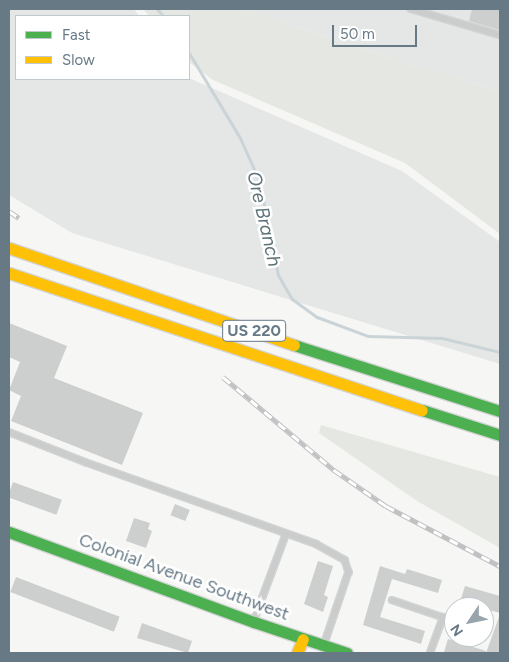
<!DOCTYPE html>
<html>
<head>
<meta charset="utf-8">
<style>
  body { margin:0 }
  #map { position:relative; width:509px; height:662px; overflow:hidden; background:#f6f6f5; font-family:Figtree,sans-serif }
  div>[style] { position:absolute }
  .built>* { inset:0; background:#e5e6e6 }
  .green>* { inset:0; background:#e5e8e2 }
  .stream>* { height:3px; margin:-1.5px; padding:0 1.5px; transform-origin:1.5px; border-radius:1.5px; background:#cad4d6 }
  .building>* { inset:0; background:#cdcfcf; transform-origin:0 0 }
  .roads { filter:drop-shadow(1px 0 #d3d4d5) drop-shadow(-1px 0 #d3d4d5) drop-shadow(0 1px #d3d4d5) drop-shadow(0 -1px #d3d4d5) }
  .lane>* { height:5.5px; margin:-2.75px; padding:0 2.75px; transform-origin:2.75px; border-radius:2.75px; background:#cbcccc }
  .fast>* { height:11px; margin:-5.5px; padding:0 5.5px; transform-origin:5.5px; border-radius:5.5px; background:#4caf50 }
  .slow>* { height:11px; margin:-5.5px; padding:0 5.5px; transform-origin:5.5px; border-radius:5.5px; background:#ffc107 }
  .rail>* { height:5px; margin-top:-2.5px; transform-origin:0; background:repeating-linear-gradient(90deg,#fff 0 9px,#c0c1c3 0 18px); box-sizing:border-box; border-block:1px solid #c0c1c3 }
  span { translate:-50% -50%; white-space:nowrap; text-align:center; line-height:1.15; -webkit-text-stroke:5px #fff; paint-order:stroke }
  .shield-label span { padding:1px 4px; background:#fff; border:1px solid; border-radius:4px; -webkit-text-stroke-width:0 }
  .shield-label { font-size:16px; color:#667985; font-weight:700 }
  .street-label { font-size:18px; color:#667985 }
  .water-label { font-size:19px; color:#5e747a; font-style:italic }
  .frame { position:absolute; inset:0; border:10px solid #667985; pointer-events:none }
  .legend { position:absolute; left:15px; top:15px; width:175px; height:65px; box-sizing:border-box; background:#fff; border:1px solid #c2c9ce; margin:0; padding:6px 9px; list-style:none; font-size:15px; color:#667985 }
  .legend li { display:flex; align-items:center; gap:10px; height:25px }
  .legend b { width:25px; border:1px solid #c2c9ce }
  .north { position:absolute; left:444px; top:597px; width:50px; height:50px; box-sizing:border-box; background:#fff; border:1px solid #c2c9ce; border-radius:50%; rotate:236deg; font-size:14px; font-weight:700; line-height:20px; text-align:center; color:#667985 }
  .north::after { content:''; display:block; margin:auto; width:18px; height:22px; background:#98a5ac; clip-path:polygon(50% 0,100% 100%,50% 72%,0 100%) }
  .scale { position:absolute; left:332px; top:25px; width:85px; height:22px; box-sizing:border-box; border:2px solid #667985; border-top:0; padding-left:6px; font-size:15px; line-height:18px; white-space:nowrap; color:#667985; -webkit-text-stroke:4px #fff; paint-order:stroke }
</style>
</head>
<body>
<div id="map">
  <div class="built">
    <i style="clip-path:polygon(9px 9px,134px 9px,139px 16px,16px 16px,16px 79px,189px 78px,402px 171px,500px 242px,500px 364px,72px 233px,9px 195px)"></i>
    <i style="clip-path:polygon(238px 9px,500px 9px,500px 90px,496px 91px)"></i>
  </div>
  <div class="green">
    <i style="clip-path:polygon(143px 9px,238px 9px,496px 91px,500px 90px,500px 234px,405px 163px,213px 80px,189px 62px,189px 16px,149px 16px)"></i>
    <i style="clip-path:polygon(321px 425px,500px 477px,500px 548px,417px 501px,319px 433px)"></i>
  </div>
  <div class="stream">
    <i style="left:157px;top:9px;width:9px;rotate:49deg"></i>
    <i style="left:189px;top:53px;width:99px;rotate:59deg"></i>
    <i style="left:240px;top:138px;width:46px;rotate:65.7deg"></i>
    <i style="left:259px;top:180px;width:97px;rotate:78.7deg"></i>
    <i style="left:278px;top:275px;width:28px;rotate:60deg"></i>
    <i style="left:292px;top:299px;width:31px;rotate:36deg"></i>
    <i style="left:317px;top:317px;width:54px;rotate:20.4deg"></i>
    <i style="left:368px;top:336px;width:74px;rotate:1.5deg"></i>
    <i style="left:442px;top:338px;width:60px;rotate:13.6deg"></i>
  </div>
  <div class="building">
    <i style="clip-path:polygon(472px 9px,500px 9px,500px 30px,469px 21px)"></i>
    <i style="clip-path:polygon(9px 323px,67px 346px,54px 378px,143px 413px,122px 465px,11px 421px,21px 396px,9px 390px,20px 362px,9px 357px)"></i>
    <i style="left:13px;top:482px;width:52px;height:16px;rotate:20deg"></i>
    <i style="left:175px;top:504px;width:16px;height:12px;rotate:22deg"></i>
    <i style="clip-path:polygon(134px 518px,150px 523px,148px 529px,152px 531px,146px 548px,126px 541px)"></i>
    <i style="clip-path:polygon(318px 561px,333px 566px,324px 595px,328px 597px,323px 612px,304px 604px)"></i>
    <i style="clip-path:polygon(380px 566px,405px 574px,407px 569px,442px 580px,438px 593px,392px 579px,380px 617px,425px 631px,421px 644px,363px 625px)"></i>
    <i style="left:16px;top:577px;width:111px;height:16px;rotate:21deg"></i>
    <i style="clip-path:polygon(465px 586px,500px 596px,500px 613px,460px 602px)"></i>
    <i style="clip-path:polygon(499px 617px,500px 653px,486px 653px)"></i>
    <i style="clip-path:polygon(142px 623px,192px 641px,188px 653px,137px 638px)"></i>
    <i style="clip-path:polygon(448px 639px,486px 651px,485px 653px,444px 652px)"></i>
  </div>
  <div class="roads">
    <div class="lane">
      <i style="left:411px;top:9px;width:93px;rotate:16.3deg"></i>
      <i style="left:9px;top:432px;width:82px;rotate:21.5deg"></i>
      <i style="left:85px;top:462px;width:245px;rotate:19.5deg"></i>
      <i style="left:316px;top:544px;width:33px;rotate:29deg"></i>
      <i style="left:345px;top:560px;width:13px;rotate:72deg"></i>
      <i style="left:349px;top:572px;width:75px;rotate:108.7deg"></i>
      <i style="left:392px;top:600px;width:65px;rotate:18.7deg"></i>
      <i style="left:254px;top:620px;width:92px;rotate:-69.6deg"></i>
      <i style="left:430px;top:653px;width:38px;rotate:-70deg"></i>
    </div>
    <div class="fast">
      <i style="left:294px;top:345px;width:216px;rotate:17.8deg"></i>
      <i style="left:422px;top:410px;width:82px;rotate:17.8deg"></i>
      <i style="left:9px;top:532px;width:261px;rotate:20.2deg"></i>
      <i style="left:254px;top:622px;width:98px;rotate:18.4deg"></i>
    </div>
    <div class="slow">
      <i style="left:9px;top:248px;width:301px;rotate:18.8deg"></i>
      <i style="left:9px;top:273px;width:435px;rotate:18.4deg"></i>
      <i style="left:297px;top:653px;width:15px;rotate:-67deg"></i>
    </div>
  </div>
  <div class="rail">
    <i style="left:9px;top:211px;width:12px;rotate:35deg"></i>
    <i style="left:223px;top:377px;width:145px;rotate:40deg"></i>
    <i style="left:334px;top:470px;width:63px;rotate:34.7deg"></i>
    <i style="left:386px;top:506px;width:129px;rotate:27.8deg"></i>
  </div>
  <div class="shield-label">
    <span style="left:254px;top:331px">US 220</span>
  </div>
  <div class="street-label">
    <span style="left:184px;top:577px;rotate:20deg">Colonial Avenue Southwest</span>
  </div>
  <div class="water-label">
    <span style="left:264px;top:219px;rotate:77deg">Ore Branch</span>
  </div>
  <div class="frame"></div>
  <ul class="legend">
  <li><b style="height:6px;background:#4caf50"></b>Fast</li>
  <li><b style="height:6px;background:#ffc107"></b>Slow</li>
  </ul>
  <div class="north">N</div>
  <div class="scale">50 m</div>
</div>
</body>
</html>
